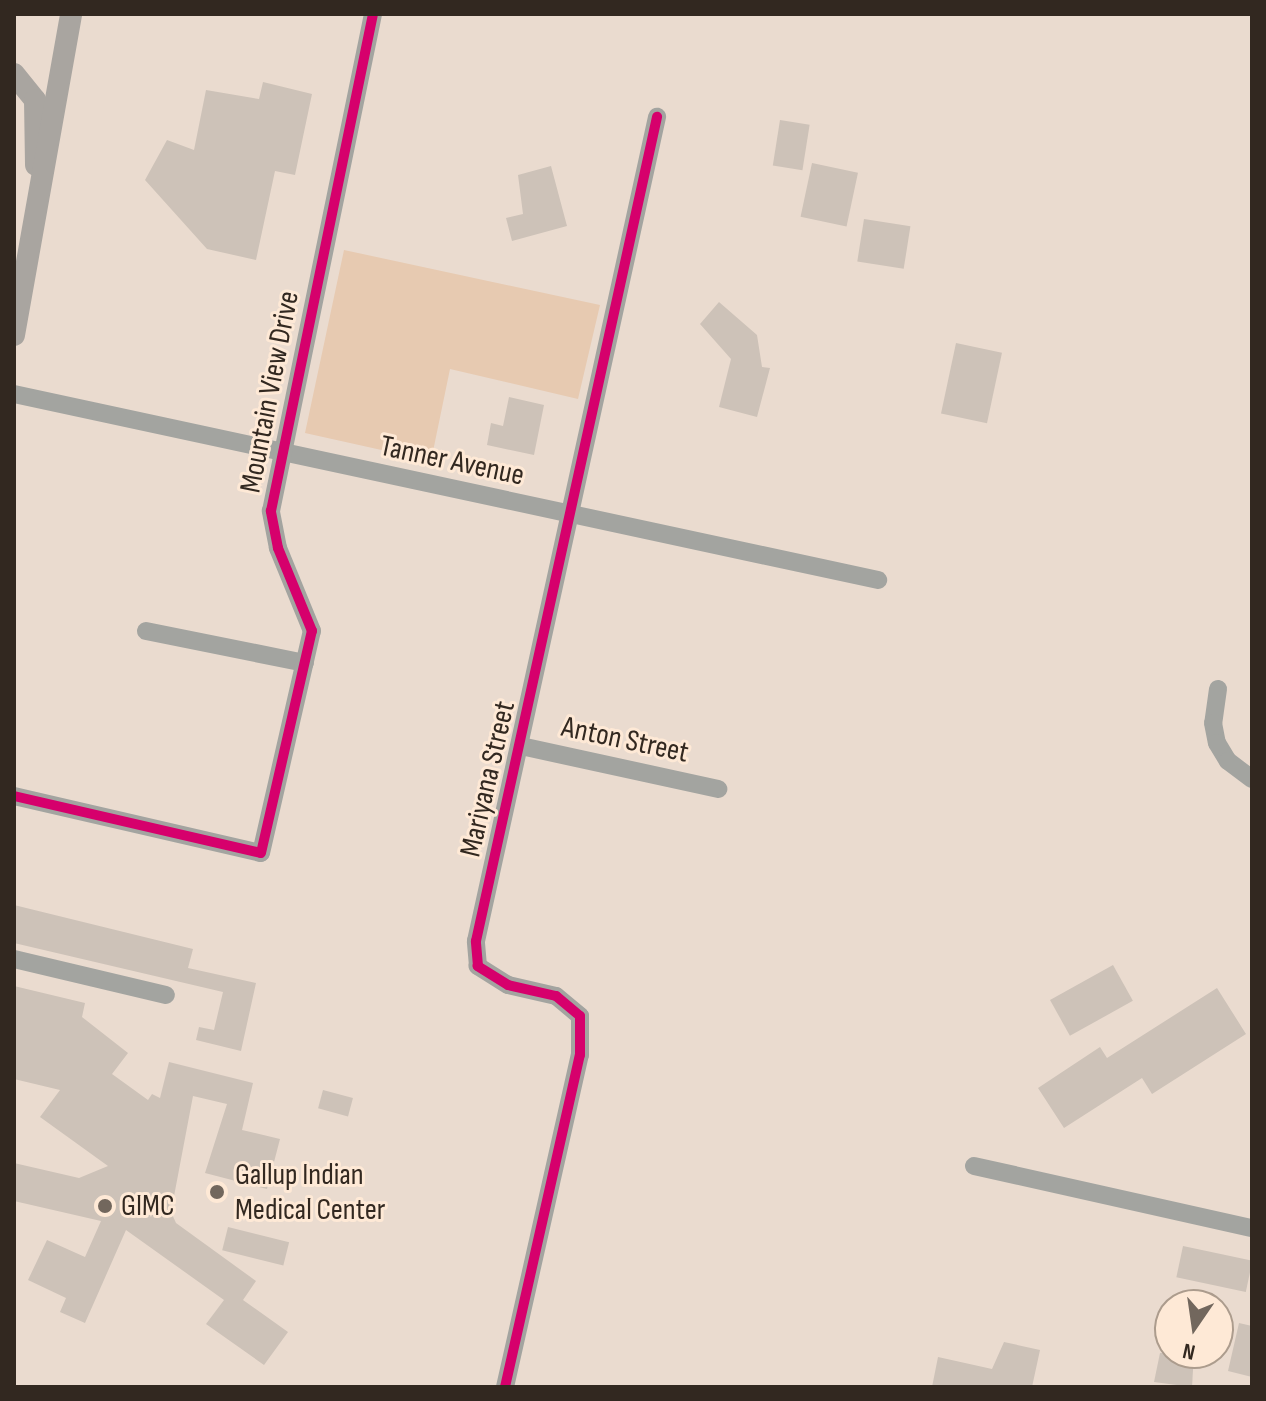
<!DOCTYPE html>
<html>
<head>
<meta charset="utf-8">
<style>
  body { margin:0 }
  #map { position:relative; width:1266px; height:1401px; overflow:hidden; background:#eadbcf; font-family:"Sofia Sans Condensed",sans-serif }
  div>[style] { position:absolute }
  .green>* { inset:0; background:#e7cab1 }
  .building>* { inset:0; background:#cdc2b8; transform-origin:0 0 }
  .minor>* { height:18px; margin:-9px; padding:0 9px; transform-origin:9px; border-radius:9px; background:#a3a4a0 }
  .major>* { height:22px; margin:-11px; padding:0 11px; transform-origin:11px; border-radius:11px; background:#a9a5a0 }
  .cycleway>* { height:10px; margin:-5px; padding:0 5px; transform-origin:5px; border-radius:5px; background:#d6006c }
  .dots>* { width:22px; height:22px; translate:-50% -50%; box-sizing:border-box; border:4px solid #fee9d6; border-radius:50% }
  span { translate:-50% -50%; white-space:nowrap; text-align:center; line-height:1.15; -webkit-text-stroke:6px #fee9d6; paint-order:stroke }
  .street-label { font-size:30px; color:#322820 }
  .poi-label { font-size:30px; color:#322820 }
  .left { translate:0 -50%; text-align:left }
  .frame { position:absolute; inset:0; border:16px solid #322820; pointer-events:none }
  .north { position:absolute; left:1154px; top:1289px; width:80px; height:80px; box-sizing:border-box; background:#fee9d6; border:2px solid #ac9c8d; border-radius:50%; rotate:193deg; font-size:22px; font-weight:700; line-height:32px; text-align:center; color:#322820 }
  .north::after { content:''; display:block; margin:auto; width:28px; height:36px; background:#72675d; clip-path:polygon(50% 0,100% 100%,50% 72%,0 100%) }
</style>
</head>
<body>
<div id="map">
  <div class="green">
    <i style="clip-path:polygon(344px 250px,600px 305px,578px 399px,450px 369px,431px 461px,305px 433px)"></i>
  </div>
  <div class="building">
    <i style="clip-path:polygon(263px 82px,312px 94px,295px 175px,275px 171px,256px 260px,207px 249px,145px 180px,167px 140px,194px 150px,206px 90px,259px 99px)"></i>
    <i style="left:780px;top:120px;width:30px;height:46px;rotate:9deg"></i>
    <i style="left:812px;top:163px;width:47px;height:55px;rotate:12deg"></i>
    <i style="clip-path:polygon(551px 166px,567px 226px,512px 241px,506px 218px,523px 214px,518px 175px)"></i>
    <i style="left:864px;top:219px;width:47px;height:43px;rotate:9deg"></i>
    <i style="clip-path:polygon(719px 302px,757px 335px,762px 367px,770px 368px,757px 417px,719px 407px,731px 359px,700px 324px)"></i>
    <i style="left:956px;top:343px;width:47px;height:72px;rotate:12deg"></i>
    <i style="clip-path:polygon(509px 397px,544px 405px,534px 455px,487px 445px,491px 423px,503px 426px)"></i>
    <i style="clip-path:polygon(14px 905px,193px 949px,188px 968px,256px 983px,241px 1051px,196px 1040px,199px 1027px,214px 1030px,223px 992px,14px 943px)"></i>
    <i style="left:1113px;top:965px;width:41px;height:72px;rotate:61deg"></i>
    <i style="clip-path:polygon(14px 986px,85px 1003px,82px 1017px,128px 1053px,112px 1074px,148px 1100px,152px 1094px,160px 1098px,169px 1062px,253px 1083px,242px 1130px,280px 1139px,267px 1189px,205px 1173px,227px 1104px,193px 1096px,171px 1212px,176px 1223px,256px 1281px,243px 1300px,288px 1332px,264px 1365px,206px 1324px,224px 1300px,126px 1230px,85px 1323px,60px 1312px,66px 1298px,28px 1280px,47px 1240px,85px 1257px,101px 1221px,14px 1201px,14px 1163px,79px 1178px,108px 1166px,40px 1117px,60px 1090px,14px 1079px)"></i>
    <i style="clip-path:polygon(1217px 988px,1246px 1034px,1152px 1094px,1142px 1078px,1064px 1128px,1038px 1088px,1100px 1047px,1107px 1058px)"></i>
    <i style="left:323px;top:1090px;width:31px;height:19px;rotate:15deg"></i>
    <i style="left:228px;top:1227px;width:63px;height:24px;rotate:14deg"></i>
    <i style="left:1183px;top:1246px;width:71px;height:32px;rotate:12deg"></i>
    <i style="clip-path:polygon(1239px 1323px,1252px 1326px,1252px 1377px,1228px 1371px)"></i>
    <i style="clip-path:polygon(1004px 1342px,1040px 1350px,1032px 1387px,932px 1387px,938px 1357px,992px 1369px)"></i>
    <i style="clip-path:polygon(1160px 1353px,1194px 1353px,1192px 1387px,1154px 1382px)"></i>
  </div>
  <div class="minor">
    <i style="left:14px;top:394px;width:884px;rotate:12.15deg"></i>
    <i style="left:146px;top:631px;width:162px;rotate:11.4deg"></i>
    <i style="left:1218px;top:689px;width:34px;rotate:98deg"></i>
    <i style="left:1213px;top:723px;width:20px;rotate:79deg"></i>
    <i style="left:1217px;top:743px;width:21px;rotate:59deg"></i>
    <i style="left:1228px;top:761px;width:30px;rotate:37deg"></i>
    <i style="left:521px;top:746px;width:202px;rotate:12.3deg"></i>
    <i style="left:14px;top:796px;width:253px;rotate:13deg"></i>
    <i style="left:261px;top:853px;width:228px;rotate:-77.1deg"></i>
    <i style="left:312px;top:631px;width:90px;rotate:-112.3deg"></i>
    <i style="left:278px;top:548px;width:38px;rotate:-101deg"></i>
    <i style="left:271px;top:511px;width:507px;rotate:-78.4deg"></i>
    <i style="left:14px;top:959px;width:156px;rotate:13.3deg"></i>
    <i style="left:974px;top:1166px;width:285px;rotate:12.6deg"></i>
    <i style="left:505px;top:1387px;width:340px;rotate:-77.3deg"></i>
    <i style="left:580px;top:1055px;width:39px;rotate:-90deg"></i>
    <i style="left:580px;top:1016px;width:31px;rotate:-140deg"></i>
    <i style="left:556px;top:996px;width:49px;rotate:-167.1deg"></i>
    <i style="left:508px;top:985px;width:36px;rotate:-148deg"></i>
    <i style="left:478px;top:966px;width:25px;rotate:-95deg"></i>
    <i style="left:476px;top:941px;width:844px;rotate:-77.61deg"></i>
  </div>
  <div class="major">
    <i style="left:14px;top:74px;width:33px;rotate:51deg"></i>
    <i style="left:35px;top:100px;width:65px;rotate:89.1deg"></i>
    <i style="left:14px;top:335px;width:326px;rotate:-79.9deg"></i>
  </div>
  <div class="cycleway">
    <i style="left:14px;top:796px;width:253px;rotate:13deg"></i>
    <i style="left:261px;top:853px;width:228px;rotate:-77.1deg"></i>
    <i style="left:312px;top:631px;width:90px;rotate:-112.3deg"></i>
    <i style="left:278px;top:548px;width:38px;rotate:-101deg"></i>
    <i style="left:271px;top:511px;width:507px;rotate:-78.4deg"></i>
    <i style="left:505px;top:1387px;width:340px;rotate:-77.3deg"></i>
    <i style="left:580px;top:1055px;width:39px;rotate:-90deg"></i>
    <i style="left:580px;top:1016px;width:31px;rotate:-140deg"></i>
    <i style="left:556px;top:996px;width:49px;rotate:-167.1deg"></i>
    <i style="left:508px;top:985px;width:36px;rotate:-148deg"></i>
    <i style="left:478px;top:966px;width:25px;rotate:-95deg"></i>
    <i style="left:476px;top:941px;width:844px;rotate:-77.61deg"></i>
  </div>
  <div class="dots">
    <i style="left:217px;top:1192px;background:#72675d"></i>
    <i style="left:105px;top:1206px;background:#72675d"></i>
  </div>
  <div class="street-label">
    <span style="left:270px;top:392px;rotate:-79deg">Mountain View Drive</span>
    <span style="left:452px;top:461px;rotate:12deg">Tanner Avenue</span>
    <span style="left:625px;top:740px;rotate:12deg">Anton Street</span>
    <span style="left:488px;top:779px;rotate:-77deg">Mariyana Street</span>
  </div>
  <div class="poi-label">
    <span class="left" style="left:235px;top:1192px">Gallup Indian<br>Medical Center</span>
    <span class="left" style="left:121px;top:1206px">GIMC</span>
  </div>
  <div class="frame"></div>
  <div class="north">N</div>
</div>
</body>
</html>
